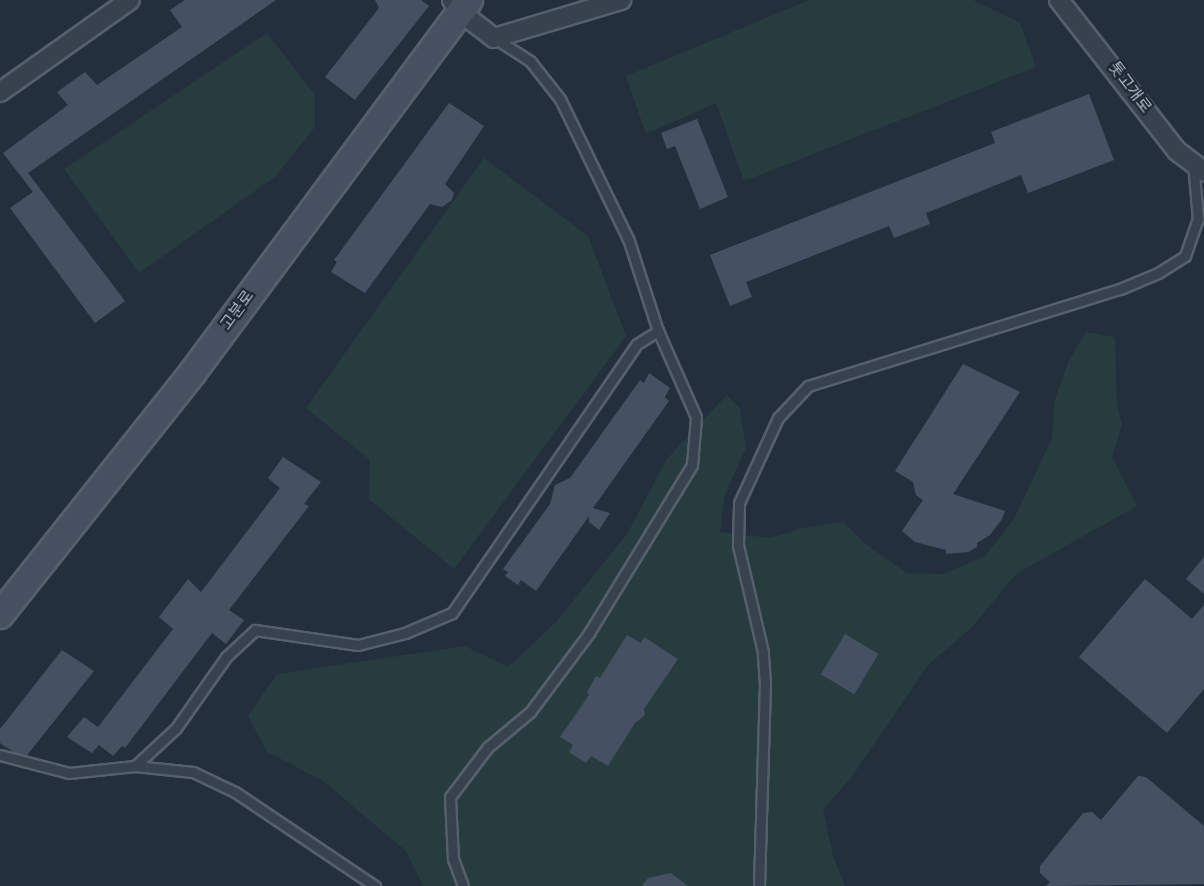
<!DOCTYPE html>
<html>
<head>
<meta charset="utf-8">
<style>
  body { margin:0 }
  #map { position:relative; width:1204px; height:886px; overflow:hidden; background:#242f3e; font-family:Overpass,"Noto Sans KR",sans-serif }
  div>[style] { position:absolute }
  .green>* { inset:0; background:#263c3f }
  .building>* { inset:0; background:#455162; transform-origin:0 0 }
  .roads { filter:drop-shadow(2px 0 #565f6c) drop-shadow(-2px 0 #565f6c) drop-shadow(0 2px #565f6c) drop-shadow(0 -2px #565f6c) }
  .lane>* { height:9px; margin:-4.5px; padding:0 4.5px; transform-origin:4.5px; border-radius:4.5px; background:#38414e }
  .street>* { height:18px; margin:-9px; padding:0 9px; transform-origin:9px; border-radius:9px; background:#38414e }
  .secondary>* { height:26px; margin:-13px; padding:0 13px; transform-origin:13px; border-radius:13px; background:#465061 }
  span { translate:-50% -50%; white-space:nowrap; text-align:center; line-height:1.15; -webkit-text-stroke:4.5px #1d2633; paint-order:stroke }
  .street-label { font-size:16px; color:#b4bcc9 }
</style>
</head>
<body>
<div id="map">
  <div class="green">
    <i style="clip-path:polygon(809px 0,973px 0,1020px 23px,1036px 67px,744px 181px,716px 103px,646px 134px,626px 76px)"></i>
    <i style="clip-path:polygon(267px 33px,315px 95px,315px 127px,275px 177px,139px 273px,64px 169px)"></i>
    <i style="clip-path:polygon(484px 158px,588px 236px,626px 336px,454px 569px,369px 499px,370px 460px,306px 408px)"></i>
    <i style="clip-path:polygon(1086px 332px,1115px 337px,1117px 406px,1122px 424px,1112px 457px,1137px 506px,1016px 574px,971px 628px,928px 665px,853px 775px,823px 810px,833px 856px,845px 886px,423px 886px,406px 851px,322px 780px,267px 752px,248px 716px,277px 674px,465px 646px,508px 667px,556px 622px,627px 534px,667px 459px,727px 395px,740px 408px,746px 448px,725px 494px,720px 532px,771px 538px,802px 528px,843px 522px,864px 543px,907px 573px,943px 574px,985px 556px,1014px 519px,1052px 438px,1054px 402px,1069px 360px)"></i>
  </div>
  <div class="building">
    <i style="clip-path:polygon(185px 0,276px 0,28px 173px,125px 301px,95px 323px,10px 208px,33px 192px,3px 153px,68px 105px,57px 92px,85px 72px,97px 85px,182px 27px,170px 10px)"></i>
    <i style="clip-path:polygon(375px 0,421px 0,429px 6px,355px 100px,325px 77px,379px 8px)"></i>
    <i style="clip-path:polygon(1089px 94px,1114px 160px,1028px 193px,1021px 175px,926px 213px,930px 224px,894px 238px,889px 226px,746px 282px,752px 297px,730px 306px,710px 255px,995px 143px,991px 132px)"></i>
    <i style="clip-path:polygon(449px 103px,484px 126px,445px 184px,454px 193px,452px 200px,442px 207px,430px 204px,365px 293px,331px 272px,337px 262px,334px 260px)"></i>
    <i style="clip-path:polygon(697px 119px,728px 197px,700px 209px,675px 146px,667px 149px,661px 133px)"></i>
    <i style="clip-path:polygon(963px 364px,1020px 392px,953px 494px,1005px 511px,1002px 519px,990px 535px,977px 543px,977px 547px,968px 552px,946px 554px,946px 550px,915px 542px,902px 531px,923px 500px,916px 495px,913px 482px,895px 471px)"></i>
    <i style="clip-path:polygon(649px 373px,670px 388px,665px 397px,669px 401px,593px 508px,610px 513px,599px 530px,589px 522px,589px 516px,536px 591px,521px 580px,518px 585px,505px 576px,508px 572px,503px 569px,550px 504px,555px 485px,570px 478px,640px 380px,644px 383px)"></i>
    <i style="clip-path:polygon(283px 457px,321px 482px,304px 504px,309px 506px,229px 610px,244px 620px,226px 644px,212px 633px,125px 748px,122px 746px,113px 756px,99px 745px,92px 753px,67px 737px,84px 717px,98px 727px,173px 629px,159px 617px,188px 579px,201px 592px,280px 488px,268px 478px)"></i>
    <i style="clip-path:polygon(1204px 557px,1204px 594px,1186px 579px)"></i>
    <i style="clip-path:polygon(1145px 579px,1192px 619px,1204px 605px,1204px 689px,1167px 733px,1079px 657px)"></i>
    <i style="left:845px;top:634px;width:39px;height:47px;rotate:31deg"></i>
    <i style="clip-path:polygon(627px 635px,641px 643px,644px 637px,678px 659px,644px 709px,645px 715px,635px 723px,608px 766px,591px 756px,586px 763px,569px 752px,573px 745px,560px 737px,589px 695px,587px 692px,596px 676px,600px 678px)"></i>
    <i style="clip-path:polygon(62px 650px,94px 671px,24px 759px,0 743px,0 729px)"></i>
    <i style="clip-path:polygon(1138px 776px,1146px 777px,1204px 826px,1204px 884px,1046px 886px,1050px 882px,1040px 873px,1040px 866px,1083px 813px,1092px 812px,1101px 820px)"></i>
    <i style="clip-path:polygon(671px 873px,688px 886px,642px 886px,648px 878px)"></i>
  </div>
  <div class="roads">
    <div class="lane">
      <i style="left:0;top:755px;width:71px;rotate:14.6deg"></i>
      <i style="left:69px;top:773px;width:66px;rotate:-6.1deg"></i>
      <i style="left:135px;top:766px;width:56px;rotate:-42.8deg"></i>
      <i style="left:176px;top:728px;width:87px;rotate:-54.8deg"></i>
      <i style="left:226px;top:657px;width:40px;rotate:-43deg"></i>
      <i style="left:255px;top:630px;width:104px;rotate:8.3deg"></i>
      <i style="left:358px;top:645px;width:49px;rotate:-14.3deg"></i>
      <i style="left:405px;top:633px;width:51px;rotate:-23.1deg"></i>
      <i style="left:452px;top:613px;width:326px;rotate:-55.5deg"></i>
      <i style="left:637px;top:344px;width:25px;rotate:-32deg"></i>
      <i style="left:658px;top:331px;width:95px;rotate:-107.9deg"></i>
      <i style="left:629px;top:241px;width:158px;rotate:-115.9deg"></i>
      <i style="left:560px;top:99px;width:48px;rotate:-128.3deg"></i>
      <i style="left:530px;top:61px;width:40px;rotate:-147.1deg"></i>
      <i style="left:135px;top:766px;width:58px;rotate:5.9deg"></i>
      <i style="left:193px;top:772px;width:47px;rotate:25.5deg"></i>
      <i style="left:235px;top:792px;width:169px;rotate:33.9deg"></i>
      <i style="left:463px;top:886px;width:29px;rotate:-110deg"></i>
      <i style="left:453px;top:859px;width:62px;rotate:-92.8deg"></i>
      <i style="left:450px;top:797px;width:63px;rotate:-52.8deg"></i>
      <i style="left:488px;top:747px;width:55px;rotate:-39.8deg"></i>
      <i style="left:530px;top:712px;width:99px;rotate:-53.2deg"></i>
      <i style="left:589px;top:633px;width:197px;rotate:-58.5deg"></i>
      <i style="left:692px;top:465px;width:48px;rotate:-85.2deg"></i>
      <i style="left:696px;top:417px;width:94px;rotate:-113.8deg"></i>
      <i style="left:759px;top:886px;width:202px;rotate:-88.3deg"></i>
      <i style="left:765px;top:684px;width:32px;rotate:-94deg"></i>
      <i style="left:763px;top:652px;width:110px;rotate:-103.2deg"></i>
      <i style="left:738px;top:545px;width:42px;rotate:-88.6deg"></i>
      <i style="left:739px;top:503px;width:94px;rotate:-65.4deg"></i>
      <i style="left:778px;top:418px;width:44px;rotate:-46.8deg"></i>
      <i style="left:808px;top:386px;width:327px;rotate:-17.3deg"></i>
      <i style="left:1120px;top:289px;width:41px;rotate:-22.8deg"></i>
      <i style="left:1158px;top:273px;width:32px;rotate:-32deg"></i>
      <i style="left:1185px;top:256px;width:39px;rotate:-71deg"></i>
      <i style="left:1198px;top:219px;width:56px;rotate:-95.1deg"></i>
    </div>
    <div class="street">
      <i style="left:452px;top:0;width:13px;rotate:58deg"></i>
      <i style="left:459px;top:11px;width:44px;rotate:37.6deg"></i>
      <i style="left:494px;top:38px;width:133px;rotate:-16.7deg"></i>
      <i style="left:1059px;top:0;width:192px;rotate:52deg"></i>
      <i style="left:1177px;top:151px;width:34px;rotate:37deg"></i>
      <i style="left:0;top:92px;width:159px;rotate:-35.3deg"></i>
    </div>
    <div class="secondary">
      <i style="left:0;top:615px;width:310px;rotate:-51.5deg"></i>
      <i style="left:193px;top:372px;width:463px;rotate:-53.4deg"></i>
    </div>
  </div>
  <div class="street-label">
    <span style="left:1129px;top:88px;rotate:53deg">톳고개로</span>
    <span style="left:238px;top:311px;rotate:-54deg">고분로</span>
  </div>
</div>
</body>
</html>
